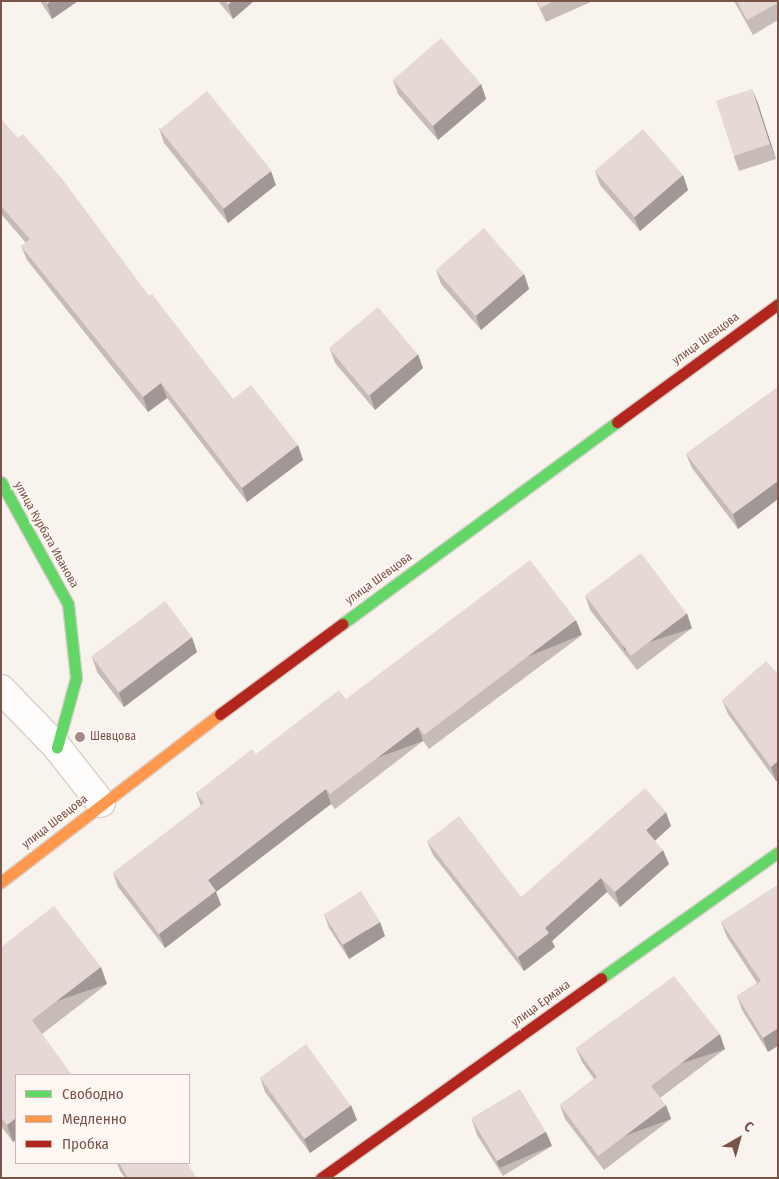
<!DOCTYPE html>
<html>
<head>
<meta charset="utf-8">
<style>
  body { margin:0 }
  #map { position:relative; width:779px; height:1179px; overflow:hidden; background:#f9f3ee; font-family:"Fira Sans Condensed",sans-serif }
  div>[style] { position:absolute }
  .roads { filter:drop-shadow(1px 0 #d8cfca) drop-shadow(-1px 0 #d8cfca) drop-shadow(0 1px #d8cfca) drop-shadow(0 -1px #d8cfca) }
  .street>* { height:28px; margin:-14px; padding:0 14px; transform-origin:14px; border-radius:14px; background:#fefdfc }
  .fast>* { height:11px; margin:-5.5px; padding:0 5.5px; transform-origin:5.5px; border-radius:5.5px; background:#63d668 }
  .slow>* { height:11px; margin:-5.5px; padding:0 5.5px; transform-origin:5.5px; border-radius:5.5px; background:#ff974d }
  .jam>* { height:11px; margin:-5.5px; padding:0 5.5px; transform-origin:5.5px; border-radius:5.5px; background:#b3261e }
  .wall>* { inset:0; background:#c6bbb7 }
  .shaded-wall>* { inset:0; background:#a19895; transform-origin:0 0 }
  .building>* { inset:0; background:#e6d9d5; transform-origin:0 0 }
  .dots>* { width:14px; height:14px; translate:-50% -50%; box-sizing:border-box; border:2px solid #fff7f1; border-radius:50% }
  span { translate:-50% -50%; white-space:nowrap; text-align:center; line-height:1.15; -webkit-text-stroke:4px #fff7f1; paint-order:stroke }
  .street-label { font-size:12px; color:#7a544b }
  .poi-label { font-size:12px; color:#7a544b }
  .left { translate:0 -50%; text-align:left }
  .frame { position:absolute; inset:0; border:2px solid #7a544b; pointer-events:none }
  .legend { position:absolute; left:15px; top:1074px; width:175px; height:90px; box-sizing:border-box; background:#fff7f1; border:1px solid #cab6af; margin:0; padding:6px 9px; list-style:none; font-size:15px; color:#7a544b }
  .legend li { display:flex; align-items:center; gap:10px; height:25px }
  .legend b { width:25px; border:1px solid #cab6af }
  .north { position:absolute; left:714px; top:1114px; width:50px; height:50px; -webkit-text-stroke:4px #fff7f1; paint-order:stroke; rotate:38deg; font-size:14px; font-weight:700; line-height:20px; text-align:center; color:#7a544b }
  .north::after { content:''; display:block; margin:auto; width:18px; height:22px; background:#7a544b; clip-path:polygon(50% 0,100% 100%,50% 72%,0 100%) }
</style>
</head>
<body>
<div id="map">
  <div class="roads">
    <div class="street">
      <i style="left:1px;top:689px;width:81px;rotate:46deg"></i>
      <i style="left:57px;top:747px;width:71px;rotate:51.8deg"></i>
    </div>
    <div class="fast">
      <i style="left:1px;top:482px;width:139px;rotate:61.2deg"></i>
      <i style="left:68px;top:604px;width:74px;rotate:83.8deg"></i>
      <i style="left:76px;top:678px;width:72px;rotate:105.4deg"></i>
      <i style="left:342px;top:624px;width:341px;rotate:-36.3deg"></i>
      <i style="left:601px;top:978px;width:217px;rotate:-35.4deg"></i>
    </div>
    <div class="slow">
      <i style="left:1px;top:882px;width:276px;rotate:-37.5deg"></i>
    </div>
    <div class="jam">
      <i style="left:617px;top:422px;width:200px;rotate:-36.2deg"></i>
      <i style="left:220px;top:714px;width:152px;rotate:-36.4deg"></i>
      <i style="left:321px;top:1178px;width:344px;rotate:-35.5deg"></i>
    </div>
  </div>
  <div class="wall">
    <i style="clip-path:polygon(40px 1px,78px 1px,52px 19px)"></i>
    <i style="clip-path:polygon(218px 1px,254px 1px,233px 19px)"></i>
    <i style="clip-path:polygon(536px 1px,593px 1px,546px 22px)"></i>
    <i style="clip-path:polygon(734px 1px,778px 1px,778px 20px,753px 35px)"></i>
    <i style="clip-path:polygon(393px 80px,481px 84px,486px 99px,438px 140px,398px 94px)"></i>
    <i style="clip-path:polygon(752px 89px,776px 159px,739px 171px,734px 157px)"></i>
    <i style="clip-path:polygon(1px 119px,149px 296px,233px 399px,298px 445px,303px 460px,247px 502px,167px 398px,148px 412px,27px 260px,21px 246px,26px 243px,1px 214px)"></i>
    <i style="clip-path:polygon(159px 128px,276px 185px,228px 223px,164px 143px)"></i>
    <i style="clip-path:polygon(595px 171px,683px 175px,688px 190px,640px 231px,600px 185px)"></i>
    <i style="clip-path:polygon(436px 270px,524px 274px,529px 289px,481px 330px,441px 284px)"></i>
    <i style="clip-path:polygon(330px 349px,423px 368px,375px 410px,335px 363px)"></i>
    <i style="clip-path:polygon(778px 387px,778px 499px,738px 529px,692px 468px,686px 454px)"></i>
    <i style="clip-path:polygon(585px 595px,692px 628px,637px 670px,590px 610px)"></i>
    <i style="clip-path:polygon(582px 635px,429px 749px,423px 741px,335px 809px,331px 804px,216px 892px,221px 905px,165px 948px,118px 887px,113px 873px,201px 806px,196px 793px,256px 754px,346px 699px)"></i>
    <i style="clip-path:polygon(197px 652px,124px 707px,97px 672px,92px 657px)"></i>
    <i style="clip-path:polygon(778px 674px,778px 780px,776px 781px,728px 714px,722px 700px)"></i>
    <i style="clip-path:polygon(671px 826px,655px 841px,669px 864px,620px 907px,607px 892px,552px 941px,555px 947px,524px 971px,433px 855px,427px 841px,521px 897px)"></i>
    <i style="clip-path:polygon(778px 885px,768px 1052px,742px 1010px,737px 996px,757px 983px,727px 937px,721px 922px)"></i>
    <i style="clip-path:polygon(324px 914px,385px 936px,349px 959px,329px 928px)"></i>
    <i style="clip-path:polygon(1px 947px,101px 967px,107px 984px,42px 1034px,16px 1075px,16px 1140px,13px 1142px,1px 1126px)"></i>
    <i style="clip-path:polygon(576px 1048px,725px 1049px,660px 1098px,671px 1119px,604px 1170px,565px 1119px,560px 1105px,594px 1079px,582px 1062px)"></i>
    <i style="clip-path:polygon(260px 1077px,357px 1120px,310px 1153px,265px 1092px)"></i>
    <i style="clip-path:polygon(472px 1120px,546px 1132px,552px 1146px,503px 1176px,477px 1135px)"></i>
    <i style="clip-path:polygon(117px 1163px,187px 1163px,196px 1178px,125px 1178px,120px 1171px)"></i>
  </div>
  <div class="shaded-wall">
    <i style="clip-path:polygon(51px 1px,78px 1px,52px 19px,47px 4px)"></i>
    <i style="clip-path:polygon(232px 1px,254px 1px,233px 19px,228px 5px)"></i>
    <i style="clip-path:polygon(481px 84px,486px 99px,438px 140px,433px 126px)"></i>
    <i style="clip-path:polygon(752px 89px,758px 103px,776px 159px,770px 144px)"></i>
    <i style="clip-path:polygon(271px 171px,276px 185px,228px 223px,223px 209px)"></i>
    <i style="clip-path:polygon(683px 175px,688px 190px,640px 231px,634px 217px)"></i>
    <i style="clip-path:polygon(524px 274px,529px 289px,481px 330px,476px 316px)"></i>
    <i style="clip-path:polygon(418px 354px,423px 368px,375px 410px,370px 395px)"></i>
    <i style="clip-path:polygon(161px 383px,167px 398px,148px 412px,143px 397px)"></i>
    <i style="clip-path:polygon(298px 445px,303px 460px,247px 502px,242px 488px)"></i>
    <i style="clip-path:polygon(778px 481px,778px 499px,738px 529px,733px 514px)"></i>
    <i style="left:687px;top:613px;width:16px;height:71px;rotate:72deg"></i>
    <i style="left:576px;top:620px;width:16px;height:191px;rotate:68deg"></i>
    <i style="clip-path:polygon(192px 637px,197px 652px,124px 707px,119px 693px)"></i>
    <i style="left:418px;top:727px;width:15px;height:111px;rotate:70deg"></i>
    <i style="clip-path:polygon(778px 761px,778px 780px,776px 781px,771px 767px)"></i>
    <i style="clip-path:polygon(326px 789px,331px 804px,216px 892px,221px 905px,165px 948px,159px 934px,208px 880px)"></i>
    <i style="clip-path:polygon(666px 812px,671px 826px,651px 844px,646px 830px)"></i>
    <i style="clip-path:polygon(663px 850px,669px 864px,620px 907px,615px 892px)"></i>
    <i style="clip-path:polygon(601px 878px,607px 892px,552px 941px,555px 947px,524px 971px,518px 957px,545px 928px)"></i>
    <i style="clip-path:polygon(380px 922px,385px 936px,349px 959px,343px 945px)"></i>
    <i style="left:101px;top:967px;width:18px;height:87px;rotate:71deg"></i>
    <i style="clip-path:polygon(778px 1028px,778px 1046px,768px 1052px,763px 1038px)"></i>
    <i style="left:720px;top:1034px;width:16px;height:86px;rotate:72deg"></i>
    <i style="clip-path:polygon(351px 1105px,357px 1120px,310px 1153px,304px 1139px)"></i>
    <i style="left:666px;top:1105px;width:15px;height:85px;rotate:70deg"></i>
    <i style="clip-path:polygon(16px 1118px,16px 1140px,13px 1142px,7px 1125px)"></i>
    <i style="left:546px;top:1132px;width:15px;height:57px;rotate:67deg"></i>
  </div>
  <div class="building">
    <i style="clip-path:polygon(45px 1px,51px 1px,47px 4px)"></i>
    <i style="clip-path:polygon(225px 1px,232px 1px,228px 5px)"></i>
    <i style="clip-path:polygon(537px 1px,555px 1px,540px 8px)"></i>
    <i style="clip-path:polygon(737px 1px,778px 1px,778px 3px,747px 20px)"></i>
    <i style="left:441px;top:38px;width:61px;height:64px;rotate:49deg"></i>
    <i style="left:752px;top:89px;width:58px;height:38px;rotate:72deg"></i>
    <i style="left:207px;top:91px;width:102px;height:61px;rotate:51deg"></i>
    <i style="clip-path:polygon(1px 119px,18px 138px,23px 134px,63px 180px,149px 296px,152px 294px,233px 399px,251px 385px,298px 445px,242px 488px,161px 383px,143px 397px,21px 246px,30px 239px,1px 206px)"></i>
    <i style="left:643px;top:129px;width:61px;height:64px;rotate:49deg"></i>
    <i style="left:484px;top:228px;width:61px;height:64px;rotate:49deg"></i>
    <i style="left:378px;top:307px;width:62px;height:64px;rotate:50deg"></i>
    <i style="clip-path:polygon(778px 387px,778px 481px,733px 514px,686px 454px)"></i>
    <i style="left:641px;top:553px;width:76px;height:70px;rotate:53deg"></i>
    <i style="clip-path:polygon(530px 560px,576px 620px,424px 735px,418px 727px,330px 794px,326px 789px,208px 880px,216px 891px,159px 934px,113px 873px,204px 803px,196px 793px,252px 749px,256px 754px,339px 690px,346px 699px)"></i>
    <i style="left:165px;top:601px;width:45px;height:92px;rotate:53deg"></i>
    <i style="clip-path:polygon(766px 661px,778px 674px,778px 761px,771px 767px,722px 700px)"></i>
    <i style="clip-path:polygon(645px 788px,666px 812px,646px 830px,663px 850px,615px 892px,601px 878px,545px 928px,549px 933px,518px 957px,427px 841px,459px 816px,521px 897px)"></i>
    <i style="clip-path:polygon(778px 885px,778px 951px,776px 952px,778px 954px,778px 1028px,763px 1038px,737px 996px,761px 981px,721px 922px)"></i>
    <i style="left:361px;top:891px;width:36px;height:44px;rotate:58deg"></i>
    <i style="clip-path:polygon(54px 906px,101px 967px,32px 1020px,72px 1075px,16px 1075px,16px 1118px,7px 1125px,1px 1117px,1px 947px)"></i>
    <i style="clip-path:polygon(674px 976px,720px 1034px,651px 1086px,666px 1105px,598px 1156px,560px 1105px,597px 1077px,576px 1048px)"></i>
    <i style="left:306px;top:1044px;width:76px;height:57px;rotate:54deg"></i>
    <i style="left:520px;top:1089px;width:50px;height:57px;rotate:59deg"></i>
    <i style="clip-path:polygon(119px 1163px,187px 1163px,196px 1178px,128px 1178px)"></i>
  </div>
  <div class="dots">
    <i style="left:80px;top:737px;background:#a68c84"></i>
  </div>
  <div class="street-label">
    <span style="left:706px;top:339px;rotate:-36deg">улица Шевцова</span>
    <span style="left:46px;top:535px;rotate:61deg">улица Курбата Иванова</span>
    <span style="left:379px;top:579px;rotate:-36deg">улица Шевцова</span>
    <span style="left:55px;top:822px;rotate:-38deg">улица Шевцова</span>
    <span style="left:541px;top:1004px;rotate:-36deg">улица Ермака</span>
  </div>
  <div class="poi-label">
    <span class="left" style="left:90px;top:737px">Шевцова</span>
  </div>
  <div class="frame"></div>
  <ul class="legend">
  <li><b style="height:6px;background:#63d668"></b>Свободно</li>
  <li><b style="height:6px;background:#ff974d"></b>Медленно</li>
  <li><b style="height:6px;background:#b3261e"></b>Пробка</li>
  </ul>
  <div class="north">С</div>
</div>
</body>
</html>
